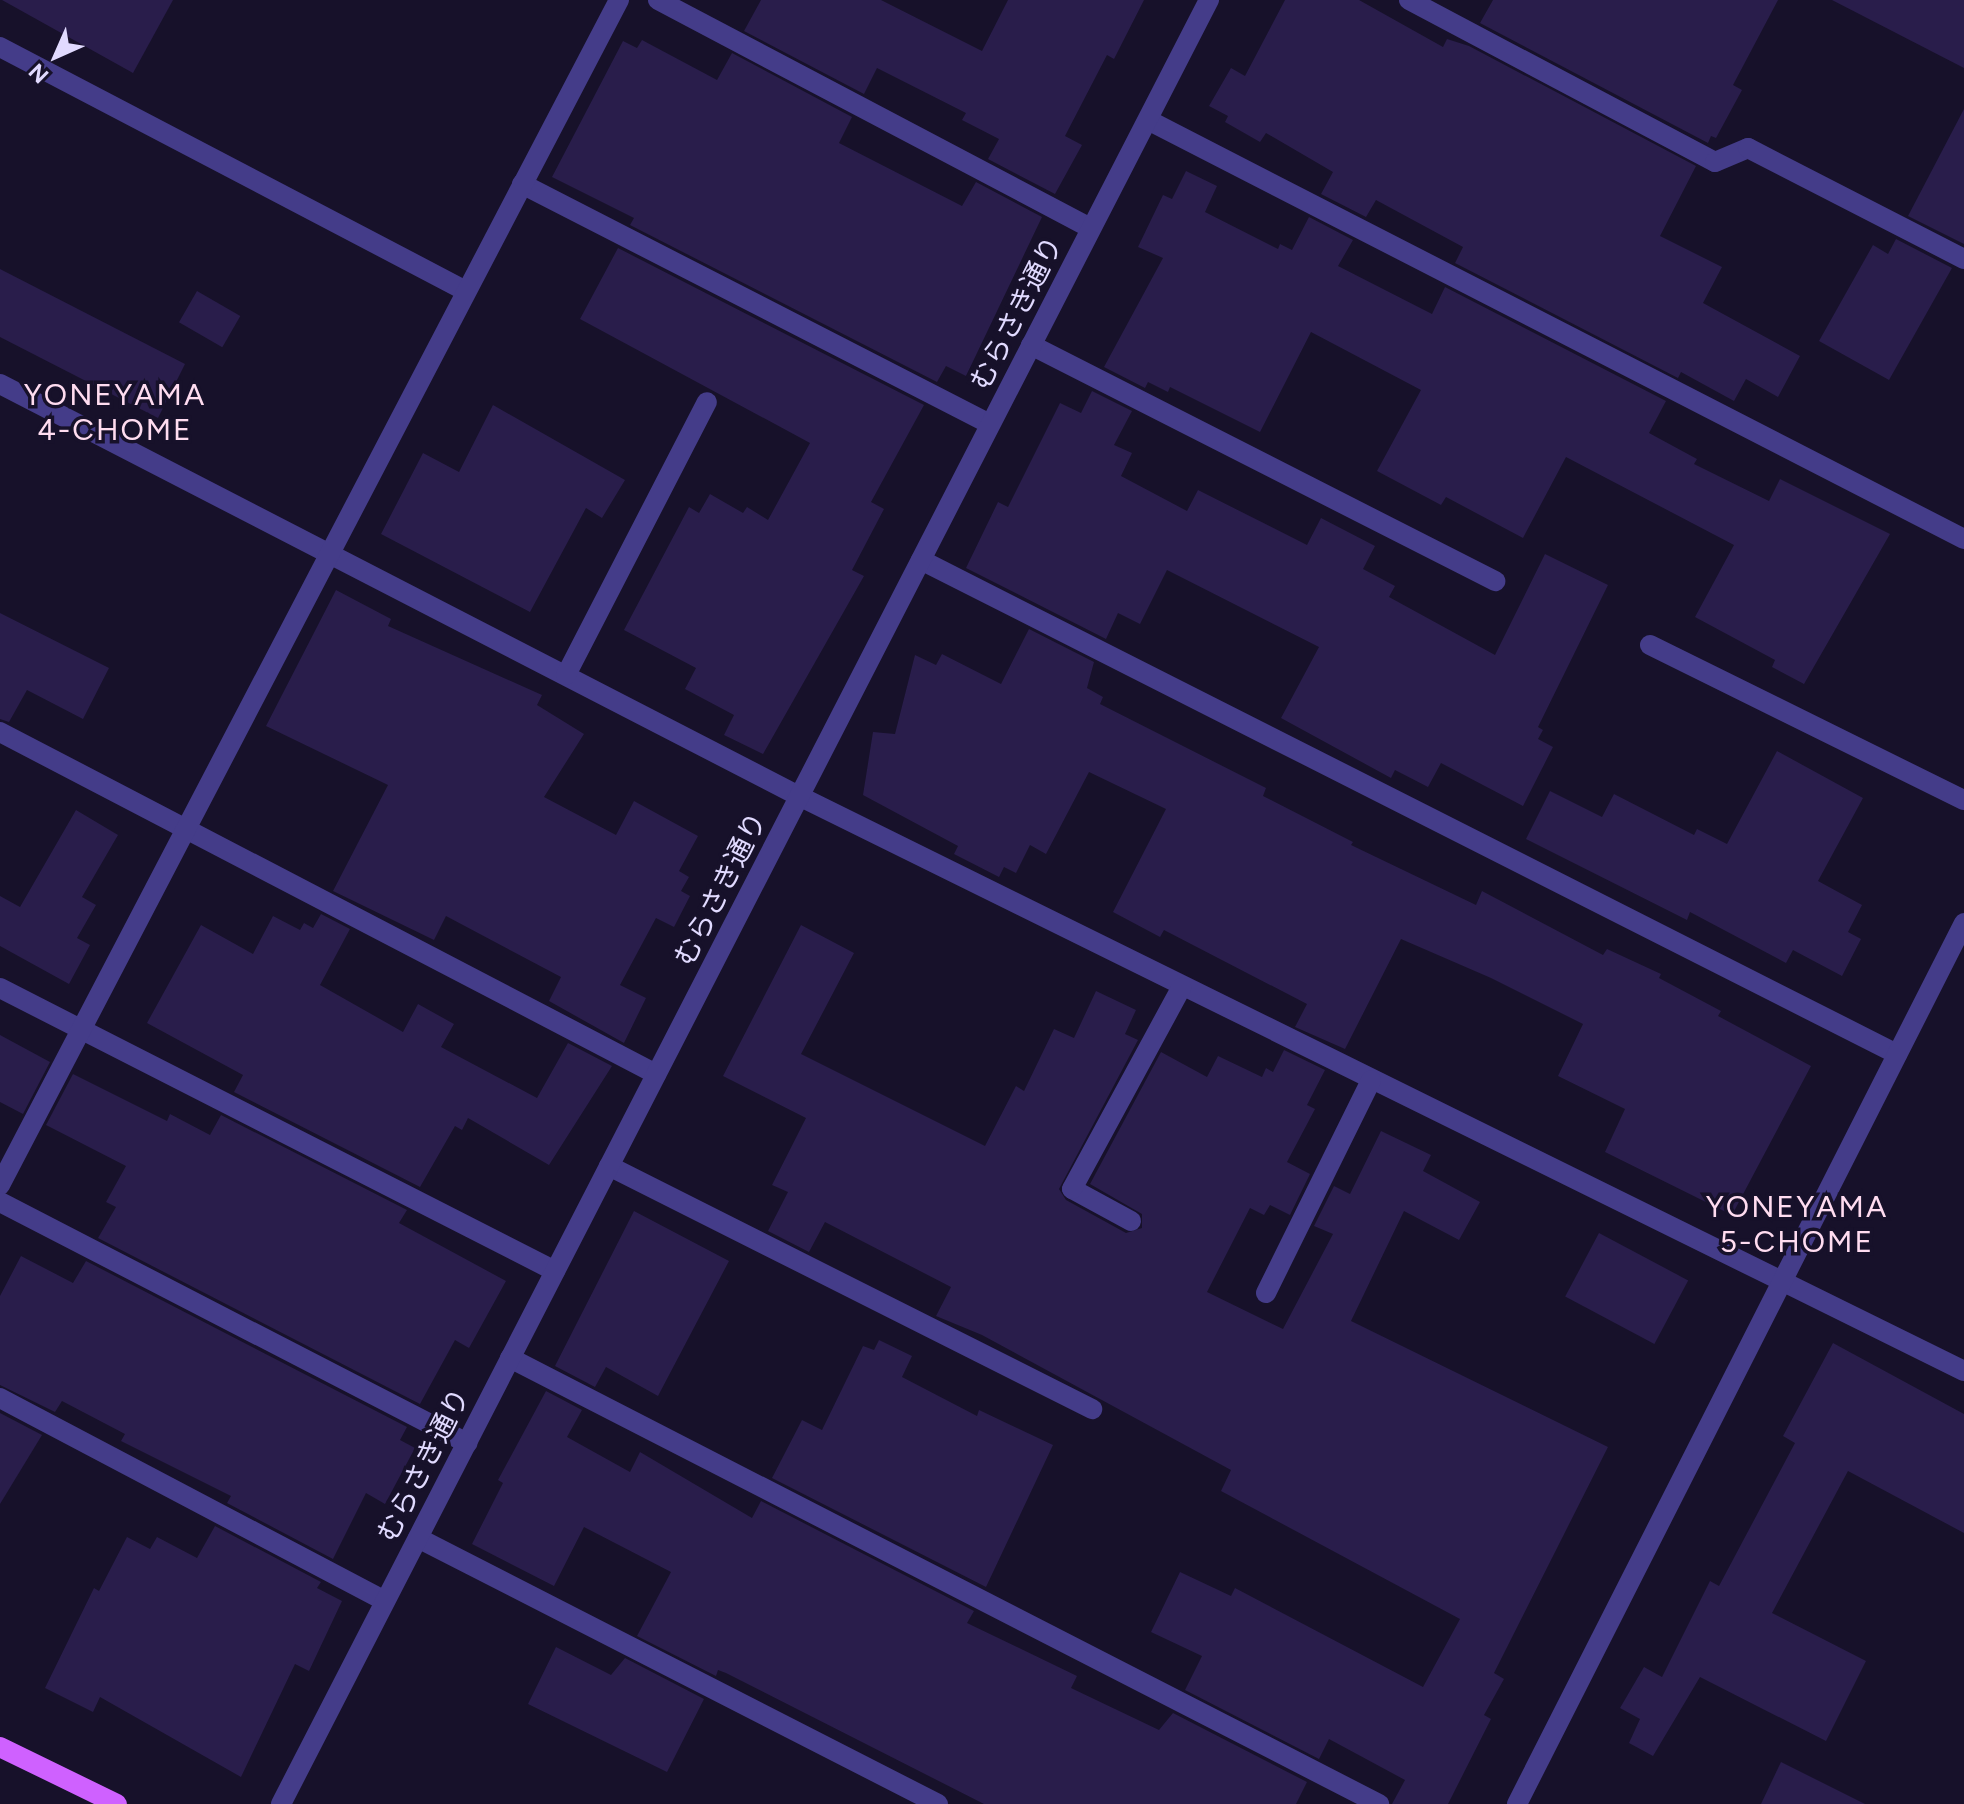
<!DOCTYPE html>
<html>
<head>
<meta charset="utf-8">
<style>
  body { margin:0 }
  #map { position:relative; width:1964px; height:1804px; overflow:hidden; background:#17112a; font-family:Figtree,"Noto Sans JP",sans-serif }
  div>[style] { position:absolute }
  .building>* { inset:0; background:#291d4b; transform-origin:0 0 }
  .minor>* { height:20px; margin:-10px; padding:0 10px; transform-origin:10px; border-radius:10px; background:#443c89 }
  .major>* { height:20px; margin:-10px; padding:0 10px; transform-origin:10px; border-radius:10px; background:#cf61ff }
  span { translate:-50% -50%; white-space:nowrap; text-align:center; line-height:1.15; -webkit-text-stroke:7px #17112a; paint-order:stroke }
  .street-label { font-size:28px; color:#e1daff }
  .neighbourhood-label { font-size:30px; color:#ffdcf0; letter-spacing:2px }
  .north { position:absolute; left:16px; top:16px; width:80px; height:80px; -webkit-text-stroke:6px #17112a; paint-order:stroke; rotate:225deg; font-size:22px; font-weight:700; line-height:32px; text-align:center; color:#e1daff }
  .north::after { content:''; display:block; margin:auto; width:28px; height:36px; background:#e1daff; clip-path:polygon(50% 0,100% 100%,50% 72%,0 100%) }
</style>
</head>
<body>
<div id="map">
  <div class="building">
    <i style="clip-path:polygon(2px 0,173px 0,133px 73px)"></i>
    <i style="clip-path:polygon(761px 0,881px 0,982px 51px,1008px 0,1144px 0,1114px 59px,1107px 55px,1065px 136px,1082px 145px,1055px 194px,988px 159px,999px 139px,962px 120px,966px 113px,877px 68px,864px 94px,744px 31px)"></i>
    <i style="clip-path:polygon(1285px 0,1359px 0,1443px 47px,1447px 39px,1469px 46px,1696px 166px,1660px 236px,1722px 267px,1703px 303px,1800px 356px,1778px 397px,1746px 379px,1734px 401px,1681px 372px,1678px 378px,1455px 263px,1463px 247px,1376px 200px,1366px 217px,1321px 194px,1333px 172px,1266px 133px,1260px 142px,1225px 122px,1228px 116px,1209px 106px,1231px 68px,1245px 76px)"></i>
    <i style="clip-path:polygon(1493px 0,1778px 0,1733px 85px,1742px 90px,1716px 138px,1711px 136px,1708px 143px,1480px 23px)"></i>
    <i style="clip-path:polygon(1832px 0,1964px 0,1964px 68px)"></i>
    <i style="clip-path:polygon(642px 40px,717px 80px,732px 53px,852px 117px,839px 143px,962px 206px,976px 182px,1042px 217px,966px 376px,946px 366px,937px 382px,630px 225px,634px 218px,552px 177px,623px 41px,637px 48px)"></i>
    <i style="clip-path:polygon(1964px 109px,1964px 244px,1908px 216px)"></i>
    <i style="clip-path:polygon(1186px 171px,1217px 186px,1205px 212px,1278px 249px,1280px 244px,1292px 250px,1309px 217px,1353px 240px,1338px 266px,1432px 314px,1445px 287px,1666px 401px,1649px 433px,1697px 459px,1694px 464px,1769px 501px,1780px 479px,1890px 534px,1804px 684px,1772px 667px,1775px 660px,1695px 617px,1734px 545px,1566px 457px,1523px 538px,1446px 497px,1441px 505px,1377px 471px,1421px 390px,1311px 332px,1260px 432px,1170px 387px,1168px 392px,1148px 382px,1145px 388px,1104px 367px,1163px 258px,1138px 247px,1163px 195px,1172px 199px)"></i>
    <i style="clip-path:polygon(1896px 239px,1952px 268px,1889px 380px,1819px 341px,1873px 245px,1888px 254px)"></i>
    <i style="clip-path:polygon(618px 248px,924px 405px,871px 502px,884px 509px,852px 570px,864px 576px,763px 754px,724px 735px,734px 715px,685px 689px,696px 668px,624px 630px,689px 507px,699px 513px,710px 494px,743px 513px,747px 507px,768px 520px,810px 443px,580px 319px)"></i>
    <i style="clip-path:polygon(0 269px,185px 364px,158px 418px,0 337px)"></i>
    <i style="left:197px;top:291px;width:50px;height:36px;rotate:30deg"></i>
    <i style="clip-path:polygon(1092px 391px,1132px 411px,1114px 445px,1132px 453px,1121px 476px,1187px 511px,1198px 490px,1307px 545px,1321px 518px,1375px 546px,1363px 569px,1395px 586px,1389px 597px,1495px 655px,1545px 554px,1608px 585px,1538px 727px,1543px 730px,1538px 739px,1553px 747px,1523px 806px,1441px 763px,1428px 787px,1395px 770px,1391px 778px,1281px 718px,1319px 647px,1167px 570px,1140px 624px,1118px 613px,1106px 639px,966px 568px,998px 502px,1008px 507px,1060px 403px,1081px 413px)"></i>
    <i style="clip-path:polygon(493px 405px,625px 480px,602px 518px,586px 508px,530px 612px,381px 534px,423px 453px,459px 472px)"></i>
    <i style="clip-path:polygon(336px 590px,391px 619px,388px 626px,542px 695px,537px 705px,584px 734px,544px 797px,616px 835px,634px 801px,698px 836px,679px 871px,689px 877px,681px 891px,690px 896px,674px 927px,656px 918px,620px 985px,646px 998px,624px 1043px,549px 1001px,561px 977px,446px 916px,434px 940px,333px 891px,388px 785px,266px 726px)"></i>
    <i style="clip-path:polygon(0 613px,109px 668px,83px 719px,27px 690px,9px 722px,0 719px)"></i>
    <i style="clip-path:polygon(1029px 629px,1094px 662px,1087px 688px,1103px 697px,1100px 704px,1266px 788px,1263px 796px,1353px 842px,1351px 845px,1476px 905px,1482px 891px,1603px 955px,1607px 949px,1661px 974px,1659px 978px,1721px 1011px,1718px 1016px,1811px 1066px,1732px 1215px,1605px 1152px,1625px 1109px,1558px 1076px,1583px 1024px,1491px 978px,1401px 939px,1345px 1049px,1295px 1027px,1307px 1004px,1164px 930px,1160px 937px,1113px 912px,1166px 809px,1089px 772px,1046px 854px,1030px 845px,1016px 873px,1004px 867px,999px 877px,954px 854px,958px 846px,863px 795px,873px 732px,895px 734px,915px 655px,936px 665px,942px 654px,1001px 684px)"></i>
    <i style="clip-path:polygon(1777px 751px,1863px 798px,1818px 881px,1862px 905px,1848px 932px,1861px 939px,1842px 976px,1793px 950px,1786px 963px,1690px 912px,1687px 920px,1526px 839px,1550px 791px,1602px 817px,1614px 794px,1694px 835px,1697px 829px,1727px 844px)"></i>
    <i style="clip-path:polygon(76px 810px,118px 835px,82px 897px,96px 905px,77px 938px,90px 945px,69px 984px,0 946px,0 896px,20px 907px)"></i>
    <i style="clip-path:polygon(321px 914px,350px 929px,320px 985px,403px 1032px,418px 1004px,454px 1024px,441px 1047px,537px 1098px,568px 1043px,612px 1066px,549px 1165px,468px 1118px,462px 1130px,455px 1126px,420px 1187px,234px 1092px,243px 1075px,147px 1023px,201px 925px,253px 954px,273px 916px,300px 930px,304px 923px,313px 928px)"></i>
    <i style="clip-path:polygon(801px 925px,854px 953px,801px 1054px,985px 1146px,1016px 1086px,1024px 1091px,1054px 1029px,1074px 1038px,1096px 991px,1136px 1010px,1125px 1034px,1138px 1040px,1059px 1189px,1066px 1200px,1126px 1233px,1142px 1228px,1142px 1214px,1090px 1184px,1161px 1052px,1207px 1077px,1218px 1056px,1262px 1077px,1266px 1068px,1273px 1072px,1284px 1050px,1325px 1070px,1307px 1105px,1315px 1109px,1287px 1162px,1310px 1174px,1290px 1215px,1270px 1205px,1264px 1215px,1250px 1208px,1207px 1292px,1283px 1329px,1333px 1234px,1314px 1226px,1334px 1186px,1350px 1194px,1381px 1131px,1431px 1155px,1423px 1171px,1480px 1202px,1459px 1240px,1404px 1211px,1351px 1321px,1608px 1447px,1494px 1673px,1504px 1679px,1484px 1715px,1491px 1719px,1448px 1804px,1392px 1804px,1405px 1780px,1329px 1739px,1319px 1759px,1185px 1690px,1202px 1656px,1151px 1632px,1180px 1572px,1231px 1596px,1235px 1588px,1423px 1687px,1460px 1619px,1221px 1491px,1231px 1470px,982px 1335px,936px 1316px,951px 1287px,825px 1222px,809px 1252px,768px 1231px,788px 1192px,772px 1185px,806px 1118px,723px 1076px)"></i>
    <i style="clip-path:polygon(0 1035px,50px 1062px,23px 1114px,0 1102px)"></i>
    <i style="clip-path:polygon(73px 1074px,167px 1121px,170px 1114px,210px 1135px,221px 1115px,407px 1210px,399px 1223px,506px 1281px,469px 1348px,455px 1340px,420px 1404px,98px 1238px,116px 1207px,106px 1202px,126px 1166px,46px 1125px)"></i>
    <i style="clip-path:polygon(634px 1211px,729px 1261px,658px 1396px,606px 1367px,595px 1387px,555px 1366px)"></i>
    <i style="left:1599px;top:1233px;width:101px;height:72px;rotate:28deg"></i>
    <i style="clip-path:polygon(21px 1256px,73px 1283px,86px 1261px,407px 1427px,400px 1440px,415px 1448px,385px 1504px,366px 1493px,333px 1559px,227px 1503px,231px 1496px,121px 1441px,125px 1434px,62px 1401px,55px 1412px,0 1385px,0 1296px)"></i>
    <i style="clip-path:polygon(879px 1340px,912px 1356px,902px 1377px,977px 1416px,979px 1410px,1053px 1445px,986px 1587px,772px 1478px,802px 1420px,822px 1430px,863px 1346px,874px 1350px)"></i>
    <i style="clip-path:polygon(1833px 1343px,1964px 1414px,1964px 1533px,1848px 1471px,1772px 1613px,1866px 1661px,1826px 1741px,1700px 1677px,1653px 1756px,1629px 1743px,1640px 1719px,1620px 1708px,1644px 1667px,1662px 1677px,1710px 1581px,1719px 1586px,1795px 1443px,1783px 1436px)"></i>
    <i style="clip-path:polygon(546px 1391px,582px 1410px,567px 1437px,630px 1472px,640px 1452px,752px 1518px,761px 1501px,974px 1611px,967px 1623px,1077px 1676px,1071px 1688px,1159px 1730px,1173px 1713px,1307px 1782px,1296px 1804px,984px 1804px,726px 1673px,718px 1670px,716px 1676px,637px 1636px,671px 1572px,584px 1527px,554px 1586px,472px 1544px,503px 1483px,498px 1480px)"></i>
    <i style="clip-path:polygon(0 1413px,42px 1435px,0 1504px)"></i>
    <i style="clip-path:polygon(215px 1526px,321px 1582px,317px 1588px,342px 1601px,309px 1671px,295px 1664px,241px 1777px,100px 1697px,93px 1712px,45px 1688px,94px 1588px,99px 1591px,127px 1537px,150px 1549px,157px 1537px,197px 1558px)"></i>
    <i style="clip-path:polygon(556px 1647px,611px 1675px,625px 1658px,704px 1699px,667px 1772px,528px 1704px)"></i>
    <i style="clip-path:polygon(1781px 1762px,1865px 1804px,1761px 1804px)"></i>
  </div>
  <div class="minor">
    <i style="left:658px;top:0;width:489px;rotate:27.8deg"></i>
    <i style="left:1409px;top:0;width:346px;rotate:27.9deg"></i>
    <i style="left:1715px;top:162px;width:36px;rotate:-23deg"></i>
    <i style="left:1748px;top:148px;width:243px;rotate:27.2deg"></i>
    <i style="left:0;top:47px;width:526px;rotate:27.64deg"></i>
    <i style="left:1148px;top:120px;width:917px;rotate:27.18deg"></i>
    <i style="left:522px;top:184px;width:526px;rotate:27.15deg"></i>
    <i style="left:1031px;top:345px;width:521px;rotate:26.96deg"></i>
    <i style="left:0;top:384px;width:899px;rotate:27.28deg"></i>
    <i style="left:799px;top:796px;width:1299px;rotate:26.27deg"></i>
    <i style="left:921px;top:560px;width:1094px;rotate:26.85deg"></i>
    <i style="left:1650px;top:645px;width:350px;rotate:26.3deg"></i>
    <i style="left:566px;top:675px;width:307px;rotate:-62.7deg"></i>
    <i style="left:0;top:732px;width:740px;rotate:27.53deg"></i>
    <i style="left:0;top:988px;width:623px;rotate:27.02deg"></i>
    <i style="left:609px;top:1166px;width:541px;rotate:26.71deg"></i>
    <i style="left:0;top:1185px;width:1337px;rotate:-62.42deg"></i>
    <i style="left:0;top:1202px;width:526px;rotate:27.3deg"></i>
    <i style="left:1131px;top:1221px;width:67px;rotate:-151.5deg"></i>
    <i style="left:1072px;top:1189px;width:229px;rotate:-61.5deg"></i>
    <i style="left:1266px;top:1293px;width:237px;rotate:-63.7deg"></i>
    <i style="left:510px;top:1358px;width:977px;rotate:27.17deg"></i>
    <i style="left:0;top:1398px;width:435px;rotate:27.8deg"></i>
    <i style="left:418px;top:1538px;width:584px;rotate:27.09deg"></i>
    <i style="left:281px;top:1804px;width:2029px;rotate:-62.78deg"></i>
    <i style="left:1517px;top:1804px;width:988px;rotate:-63.1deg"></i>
  </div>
  <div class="major">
    <i style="left:0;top:1747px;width:130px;rotate:26deg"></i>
  </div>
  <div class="street-label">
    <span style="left:1016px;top:313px;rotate:-63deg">むらさき通り</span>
    <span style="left:720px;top:889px;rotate:-63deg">むらさき通り</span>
    <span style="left:423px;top:1465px;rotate:-63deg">むらさき通り</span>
  </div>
  <div class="neighbourhood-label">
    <span style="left:115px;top:412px">YONEYAMA<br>4-CHOME</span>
    <span style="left:1797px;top:1224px">YONEYAMA<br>5-CHOME</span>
  </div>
  <div class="north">N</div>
</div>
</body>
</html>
